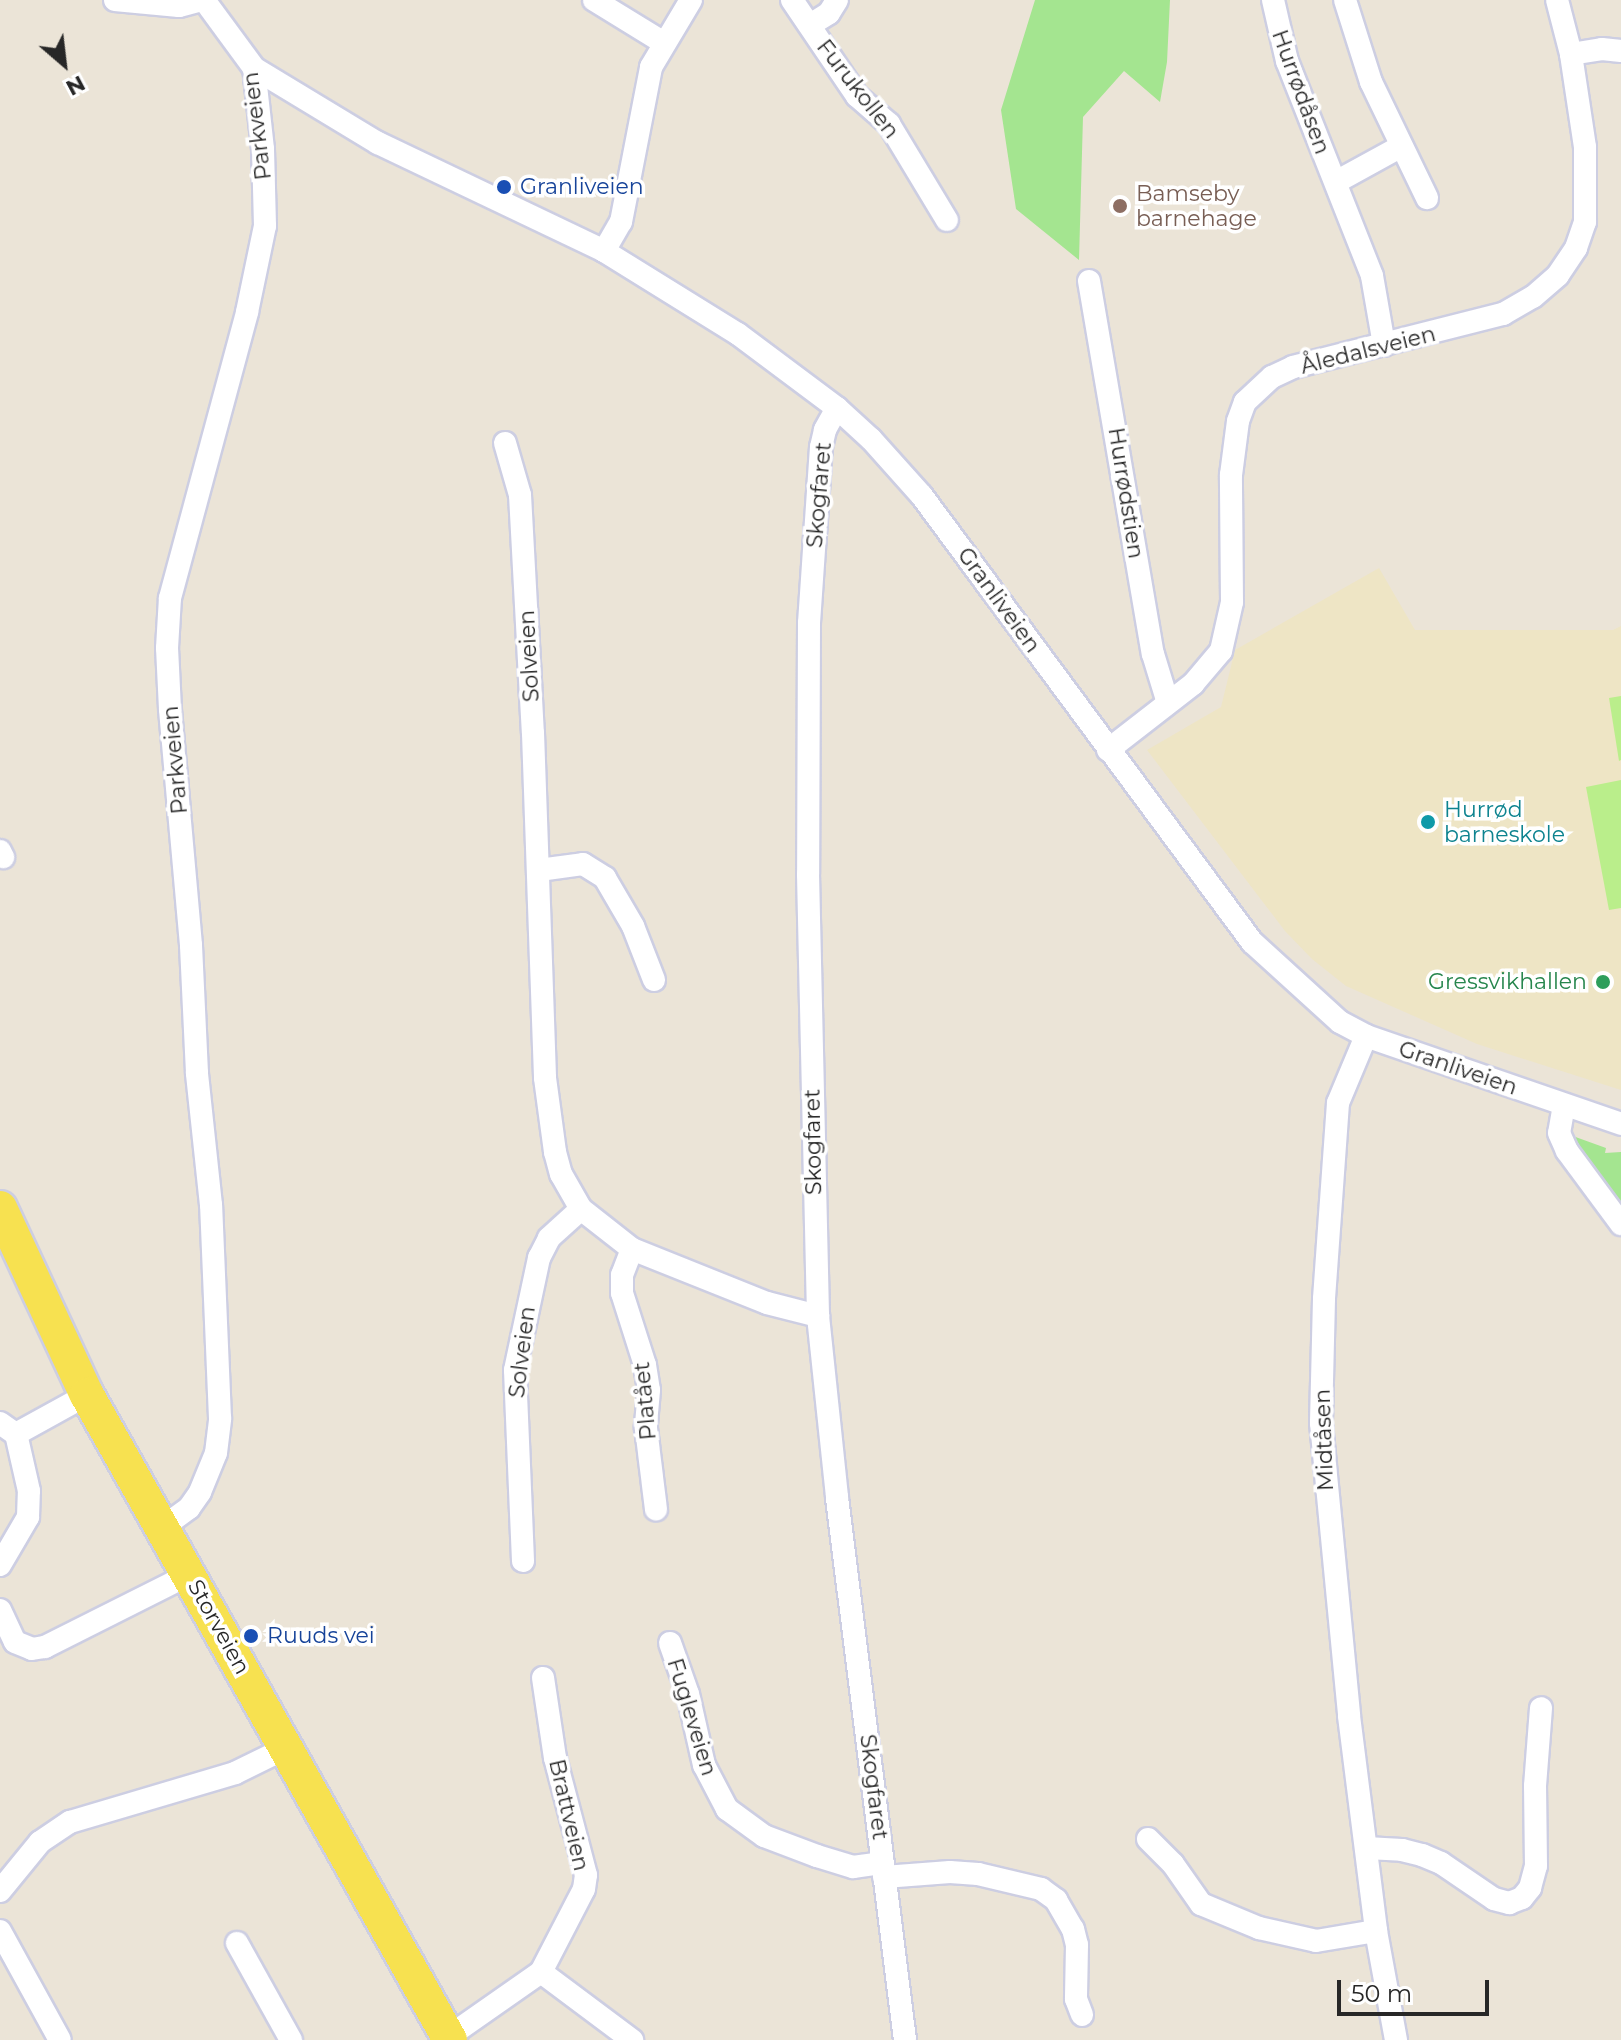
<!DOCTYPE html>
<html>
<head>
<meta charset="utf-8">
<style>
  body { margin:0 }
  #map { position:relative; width:1621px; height:2040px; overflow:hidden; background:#ebe4d7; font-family:Montserrat,sans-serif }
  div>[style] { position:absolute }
  .education>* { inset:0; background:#eee5c5 }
  .green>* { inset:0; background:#a4e590 }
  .pitch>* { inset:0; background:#baee8b }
  .roads { filter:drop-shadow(2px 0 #cdcee2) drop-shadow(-2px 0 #cdcee2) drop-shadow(0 2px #cdcee2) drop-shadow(0 -2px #cdcee2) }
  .street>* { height:22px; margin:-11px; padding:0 11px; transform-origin:11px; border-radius:11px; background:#fff }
  .primary>* { height:34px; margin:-17px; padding:0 17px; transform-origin:17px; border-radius:17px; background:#f7e150 }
  .dots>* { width:22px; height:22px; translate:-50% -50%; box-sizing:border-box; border:4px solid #fff; border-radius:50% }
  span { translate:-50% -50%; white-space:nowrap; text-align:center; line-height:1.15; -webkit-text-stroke:7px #fff; paint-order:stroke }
  .street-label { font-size:22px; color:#272727 }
  .transit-label { font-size:22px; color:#164399 }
  .left { translate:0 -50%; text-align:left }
  .education-label { font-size:22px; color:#785e54 }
  .culture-label { font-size:22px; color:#0d838f }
  .leisure-label { font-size:22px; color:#27864d }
  .right { translate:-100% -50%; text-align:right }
  .north { position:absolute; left:24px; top:24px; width:80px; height:80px; -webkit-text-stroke:6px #fff; paint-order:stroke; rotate:152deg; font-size:22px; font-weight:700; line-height:32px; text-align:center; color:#272727 }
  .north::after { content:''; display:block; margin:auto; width:28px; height:36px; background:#272727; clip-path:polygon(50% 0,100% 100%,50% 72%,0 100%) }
  .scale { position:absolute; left:1337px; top:1980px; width:152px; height:36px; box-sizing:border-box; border:4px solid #272727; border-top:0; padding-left:10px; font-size:24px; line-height:28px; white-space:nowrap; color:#272727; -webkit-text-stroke:6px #fff; paint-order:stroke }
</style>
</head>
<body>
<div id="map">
  <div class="education">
    <i style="clip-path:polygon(1379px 568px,1415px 630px,1613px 630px,1621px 626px,1621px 1090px,1477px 1044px,1346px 986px,1312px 959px,1285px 931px,1147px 750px,1221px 707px,1235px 650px)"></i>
  </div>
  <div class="green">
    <i style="clip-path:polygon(1035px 0,1170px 0,1167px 62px,1160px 102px,1124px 71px,1083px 117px,1079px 260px,1016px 209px,1001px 110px)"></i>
    <i style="clip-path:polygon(1570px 1135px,1606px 1148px,1605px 1153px,1621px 1152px,1621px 1215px,1570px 1144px)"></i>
  </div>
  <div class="pitch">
    <i style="clip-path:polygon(1621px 696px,1621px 760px,1619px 761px,1609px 698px)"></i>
    <i style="clip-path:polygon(1621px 780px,1621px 908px,1609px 910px,1586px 787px)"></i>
  </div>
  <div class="roads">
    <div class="street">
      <i style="left:115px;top:0;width:64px;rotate:5.4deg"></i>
      <i style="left:179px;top:6px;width:24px;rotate:-15deg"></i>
      <i style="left:594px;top:0;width:82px;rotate:31.6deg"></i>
      <i style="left:792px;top:0;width:116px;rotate:55.9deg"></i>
      <i style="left:857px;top:96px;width:43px;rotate:41.2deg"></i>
      <i style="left:889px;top:124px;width:112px;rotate:58.9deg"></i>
      <i style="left:1273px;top:0;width:63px;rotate:77.1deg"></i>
      <i style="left:1287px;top:61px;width:231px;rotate:68.4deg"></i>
      <i style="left:1372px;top:276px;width:70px;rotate:80.1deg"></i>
      <i style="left:1345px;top:0;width:86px;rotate:72.4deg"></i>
      <i style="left:1371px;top:82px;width:129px;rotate:64.2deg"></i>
      <i style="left:810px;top:25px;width:22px;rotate:-32deg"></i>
      <i style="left:829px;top:13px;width:15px;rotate:-58deg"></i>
      <i style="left:1571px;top:54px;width:31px;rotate:-9deg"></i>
      <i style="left:1602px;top:49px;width:19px;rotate:6deg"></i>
      <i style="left:254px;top:68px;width:145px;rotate:31.2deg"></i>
      <i style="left:378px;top:143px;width:250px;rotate:25.5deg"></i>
      <i style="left:604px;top:251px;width:158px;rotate:31.8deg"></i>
      <i style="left:738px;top:334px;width:124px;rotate:36.8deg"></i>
      <i style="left:837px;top:408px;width:46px;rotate:42.4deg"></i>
      <i style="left:871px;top:439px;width:76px;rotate:48.2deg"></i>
      <i style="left:922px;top:496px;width:555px;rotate:53.5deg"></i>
      <i style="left:1252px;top:942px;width:119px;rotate:42.3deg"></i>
      <i style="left:1340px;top:1022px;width:30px;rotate:28deg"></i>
      <i style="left:1366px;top:1036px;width:270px;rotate:19deg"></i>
      <i style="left:1336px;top:182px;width:73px;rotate:-28.7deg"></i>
      <i style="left:604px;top:251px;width:34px;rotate:-60deg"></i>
      <i style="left:621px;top:222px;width:158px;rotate:-79deg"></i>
      <i style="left:651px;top:67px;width:78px;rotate:-59.2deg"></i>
      <i style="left:1089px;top:281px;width:378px;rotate:80.3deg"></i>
      <i style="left:1153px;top:654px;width:51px;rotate:73deg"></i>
      <i style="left:837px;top:408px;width:25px;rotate:119deg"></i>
      <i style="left:825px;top:430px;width:17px;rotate:103deg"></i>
      <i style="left:821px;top:447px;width:176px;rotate:93.9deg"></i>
      <i style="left:809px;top:623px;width:251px;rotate:90.2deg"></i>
      <i style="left:808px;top:874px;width:442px;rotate:88.7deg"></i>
      <i style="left:818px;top:1316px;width:183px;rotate:84deg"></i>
      <i style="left:837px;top:1498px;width:546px;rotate:82.85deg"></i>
      <i style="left:505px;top:443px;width:54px;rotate:73.9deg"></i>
      <i style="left:520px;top:495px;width:238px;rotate:86.9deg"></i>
      <i style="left:533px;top:733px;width:345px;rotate:88deg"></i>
      <i style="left:545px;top:1078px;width:75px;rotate:82.3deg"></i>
      <i style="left:555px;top:1152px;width:23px;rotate:75deg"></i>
      <i style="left:561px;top:1174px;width:40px;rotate:60.3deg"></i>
      <i style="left:581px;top:1209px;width:65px;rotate:38.1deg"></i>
      <i style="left:632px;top:1249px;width:145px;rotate:21.8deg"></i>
      <i style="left:767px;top:1303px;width:53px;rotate:14.3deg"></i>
      <i style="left:1108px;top:750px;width:108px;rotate:-37.8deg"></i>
      <i style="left:1193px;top:684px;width:43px;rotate:-49.7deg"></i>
      <i style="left:1221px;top:651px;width:50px;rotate:-77.3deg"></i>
      <i style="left:1232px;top:602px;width:127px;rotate:-90.5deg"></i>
      <i style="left:1231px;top:475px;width:54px;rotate:-82.6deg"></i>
      <i style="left:1238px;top:421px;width:20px;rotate:-70deg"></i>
      <i style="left:1245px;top:402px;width:37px;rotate:-43deg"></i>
      <i style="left:1272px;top:377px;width:23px;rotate:-25deg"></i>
      <i style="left:1293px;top:367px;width:217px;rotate:-14.2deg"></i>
      <i style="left:1503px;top:314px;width:34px;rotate:-30deg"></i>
      <i style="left:1533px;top:297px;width:33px;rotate:-41deg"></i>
      <i style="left:1558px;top:275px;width:32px;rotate:-56deg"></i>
      <i style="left:1576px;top:248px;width:28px;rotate:-71deg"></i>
      <i style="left:1585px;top:222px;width:75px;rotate:-90deg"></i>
      <i style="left:1585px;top:147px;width:94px;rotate:-98.6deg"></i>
      <i style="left:1571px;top:54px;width:56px;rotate:-104.5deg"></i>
      <i style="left:0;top:851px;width:7px;rotate:63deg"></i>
      <i style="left:539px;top:870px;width:44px;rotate:-7.8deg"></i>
      <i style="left:583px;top:864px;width:26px;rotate:32deg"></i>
      <i style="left:605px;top:878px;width:56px;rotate:59.7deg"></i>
      <i style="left:633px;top:926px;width:58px;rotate:68.7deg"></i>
      <i style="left:1366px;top:1036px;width:73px;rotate:112.7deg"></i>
      <i style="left:1338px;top:1103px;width:196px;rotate:94.1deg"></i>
      <i style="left:1324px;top:1299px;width:124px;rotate:91.4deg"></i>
      <i style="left:1321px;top:1423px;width:294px;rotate:84.5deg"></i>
      <i style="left:1349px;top:1716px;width:217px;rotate:82.8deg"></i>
      <i style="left:1376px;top:1931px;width:111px;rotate:79.6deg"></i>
      <i style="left:1564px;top:1105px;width:28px;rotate:100deg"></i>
      <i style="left:1559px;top:1133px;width:20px;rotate:66deg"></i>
      <i style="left:1567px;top:1151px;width:91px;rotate:53.5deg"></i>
      <i style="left:632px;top:1249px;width:28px;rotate:111deg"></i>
      <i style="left:622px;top:1275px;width:18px;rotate:90deg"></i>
      <i style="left:622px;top:1293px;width:76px;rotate:72.3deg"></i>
      <i style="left:645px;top:1365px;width:25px;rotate:81deg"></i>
      <i style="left:649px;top:1390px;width:38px;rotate:95deg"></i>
      <i style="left:646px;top:1428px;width:82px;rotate:83deg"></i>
      <i style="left:0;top:1423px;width:19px;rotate:35deg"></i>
      <i style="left:16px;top:1434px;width:81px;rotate:-28.8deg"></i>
      <i style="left:163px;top:1527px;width:32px;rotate:-36deg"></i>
      <i style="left:189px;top:1508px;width:19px;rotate:-55deg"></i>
      <i style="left:200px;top:1492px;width:42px;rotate:-67.7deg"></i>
      <i style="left:216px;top:1453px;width:35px;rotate:-83deg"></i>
      <i style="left:220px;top:1418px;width:213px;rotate:-92.4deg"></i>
      <i style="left:211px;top:1205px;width:133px;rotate:-96.1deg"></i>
      <i style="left:197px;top:1073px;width:128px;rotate:-92.7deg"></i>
      <i style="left:191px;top:945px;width:237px;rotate:-95.1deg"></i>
      <i style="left:170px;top:709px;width:61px;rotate:-92.8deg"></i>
      <i style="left:167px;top:648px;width:50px;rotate:-86.6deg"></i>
      <i style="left:170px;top:598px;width:296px;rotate:-74.9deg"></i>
      <i style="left:247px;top:312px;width:88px;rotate:-78.2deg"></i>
      <i style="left:265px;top:226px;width:77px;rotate:-91.5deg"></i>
      <i style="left:263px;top:149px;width:81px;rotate:-96.3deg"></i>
      <i style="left:254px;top:68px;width:84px;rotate:-126.3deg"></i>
      <i style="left:523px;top:1561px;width:191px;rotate:-92.4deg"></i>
      <i style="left:515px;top:1370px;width:115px;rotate:-77.9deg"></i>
      <i style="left:539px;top:1258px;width:22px;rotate:-63deg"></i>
      <i style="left:549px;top:1238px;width:43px;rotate:-42.2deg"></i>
      <i style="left:0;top:1565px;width:56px;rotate:-59.7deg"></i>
      <i style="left:28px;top:1517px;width:26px;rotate:-88deg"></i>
      <i style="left:29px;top:1491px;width:58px;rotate:-102.8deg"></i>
      <i style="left:0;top:1610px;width:35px;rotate:65deg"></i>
      <i style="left:15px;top:1642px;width:18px;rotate:22deg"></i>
      <i style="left:32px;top:1649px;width:13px;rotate:-9deg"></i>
      <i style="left:45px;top:1647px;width:142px;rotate:-26.7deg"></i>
      <i style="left:670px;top:1643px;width:54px;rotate:70.6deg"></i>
      <i style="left:688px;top:1694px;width:73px;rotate:77.3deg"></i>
      <i style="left:704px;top:1765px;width:50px;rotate:62.4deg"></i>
      <i style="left:727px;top:1809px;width:46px;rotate:36.1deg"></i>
      <i style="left:764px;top:1836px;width:57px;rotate:20.7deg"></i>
      <i style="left:817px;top:1856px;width:38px;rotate:17deg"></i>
      <i style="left:853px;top:1867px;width:30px;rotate:-8deg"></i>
      <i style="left:1148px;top:1839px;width:35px;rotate:45deg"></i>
      <i style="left:1173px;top:1864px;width:49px;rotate:55deg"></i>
      <i style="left:1201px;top:1904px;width:63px;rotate:22.5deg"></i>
      <i style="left:1259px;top:1928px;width:58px;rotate:12.8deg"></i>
      <i style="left:1316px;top:1941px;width:61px;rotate:-9.5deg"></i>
      <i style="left:1366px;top:1848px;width:36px;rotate:3deg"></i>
      <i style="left:1402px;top:1850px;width:21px;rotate:14deg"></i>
      <i style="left:1422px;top:1855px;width:21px;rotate:23deg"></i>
      <i style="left:1441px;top:1863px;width:64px;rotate:34.2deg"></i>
      <i style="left:1494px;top:1899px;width:16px;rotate:15deg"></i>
      <i style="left:1509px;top:1903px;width:14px;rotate:-21deg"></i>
      <i style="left:1522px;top:1898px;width:13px;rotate:-51deg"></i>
      <i style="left:1530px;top:1888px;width:23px;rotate:-75deg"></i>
      <i style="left:1536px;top:1866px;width:80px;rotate:-90.7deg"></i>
      <i style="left:1535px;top:1786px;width:78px;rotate:-85.6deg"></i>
      <i style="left:884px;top:1877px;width:66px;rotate:-4.3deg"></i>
      <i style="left:950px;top:1872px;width:28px;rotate:4deg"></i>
      <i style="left:978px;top:1874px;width:65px;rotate:13.4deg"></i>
      <i style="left:1041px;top:1889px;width:19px;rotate:36deg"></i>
      <i style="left:1056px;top:1900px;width:34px;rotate:60deg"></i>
      <i style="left:1073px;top:1929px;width:16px;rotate:76deg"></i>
      <i style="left:1077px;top:1945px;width:54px;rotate:91.1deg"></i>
      <i style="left:1076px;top:1999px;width:17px;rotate:69deg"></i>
      <i style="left:0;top:1891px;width:63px;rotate:-50.8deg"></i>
      <i style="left:40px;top:1842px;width:36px;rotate:-34deg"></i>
      <i style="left:70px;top:1822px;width:172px;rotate:-16.5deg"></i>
      <i style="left:235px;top:1773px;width:57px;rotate:-26.1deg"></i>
      <i style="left:0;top:1931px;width:124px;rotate:61.2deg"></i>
      <i style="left:237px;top:1943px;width:111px;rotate:60.9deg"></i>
      <i style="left:541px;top:1972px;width:114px;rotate:36.8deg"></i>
      <i style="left:448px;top:2037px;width:113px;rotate:-35deg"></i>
      <i style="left:541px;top:1972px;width:93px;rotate:-62.6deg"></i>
      <i style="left:584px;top:1889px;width:14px;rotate:-82deg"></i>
      <i style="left:586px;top:1875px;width:121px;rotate:-104.8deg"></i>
      <i style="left:555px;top:1758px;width:81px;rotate:-98.5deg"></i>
    </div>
    <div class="primary">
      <i style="left:0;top:1208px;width:206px;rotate:65.1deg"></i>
      <i style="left:87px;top:1395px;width:740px;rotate:60.63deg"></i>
    </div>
  </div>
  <div class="dots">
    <i style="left:504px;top:187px;background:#1a4fb4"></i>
    <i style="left:1120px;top:206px;background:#8d6e63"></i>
    <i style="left:1428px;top:822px;background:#0f9aa8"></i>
    <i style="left:1603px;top:982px;background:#2e9e5b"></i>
    <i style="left:251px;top:1636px;background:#1a4fb4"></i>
  </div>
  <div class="street-label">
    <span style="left:858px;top:89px;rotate:52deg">Furukollen</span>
    <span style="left:1301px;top:92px;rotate:70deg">Hurrødåsen</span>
    <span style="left:257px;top:126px;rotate:-97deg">Parkveien</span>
    <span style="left:1368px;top:350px;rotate:-14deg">Åledalsveien</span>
    <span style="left:1126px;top:493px;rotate:81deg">Hurrødstien</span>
    <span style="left:819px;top:495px;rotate:-85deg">Skogfaret</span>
    <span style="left:999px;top:600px;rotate:54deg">Granliveien</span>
    <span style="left:529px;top:656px;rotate:-93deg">Solveien</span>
    <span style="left:175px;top:760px;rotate:-95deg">Parkveien</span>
    <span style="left:1458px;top:1068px;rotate:19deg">Granliveien</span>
    <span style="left:813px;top:1142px;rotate:-91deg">Skogfaret</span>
    <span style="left:522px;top:1352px;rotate:-83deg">Solveien</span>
    <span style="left:645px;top:1401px;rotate:-95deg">Platået</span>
    <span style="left:1324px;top:1440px;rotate:-92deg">Midtåsen</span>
    <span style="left:219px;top:1627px;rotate:61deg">Storveien</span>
    <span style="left:692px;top:1717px;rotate:73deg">Fugleveien</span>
    <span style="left:874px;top:1787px;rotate:83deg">Skogfaret</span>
    <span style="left:569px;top:1815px;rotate:77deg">Brattveien</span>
  </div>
  <div class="transit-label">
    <span class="left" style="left:520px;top:187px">Granliveien</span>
    <span class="left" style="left:267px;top:1636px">Ruuds vei</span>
  </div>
  <div class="education-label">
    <span class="left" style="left:1136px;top:206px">Bamseby<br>barnehage</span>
  </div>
  <div class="culture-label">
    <span class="left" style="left:1444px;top:822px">Hurrød<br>barneskole</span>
  </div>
  <div class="leisure-label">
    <span class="right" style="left:1587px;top:982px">Gressvikhallen</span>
  </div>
  <div class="north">N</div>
  <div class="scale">50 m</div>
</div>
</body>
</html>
